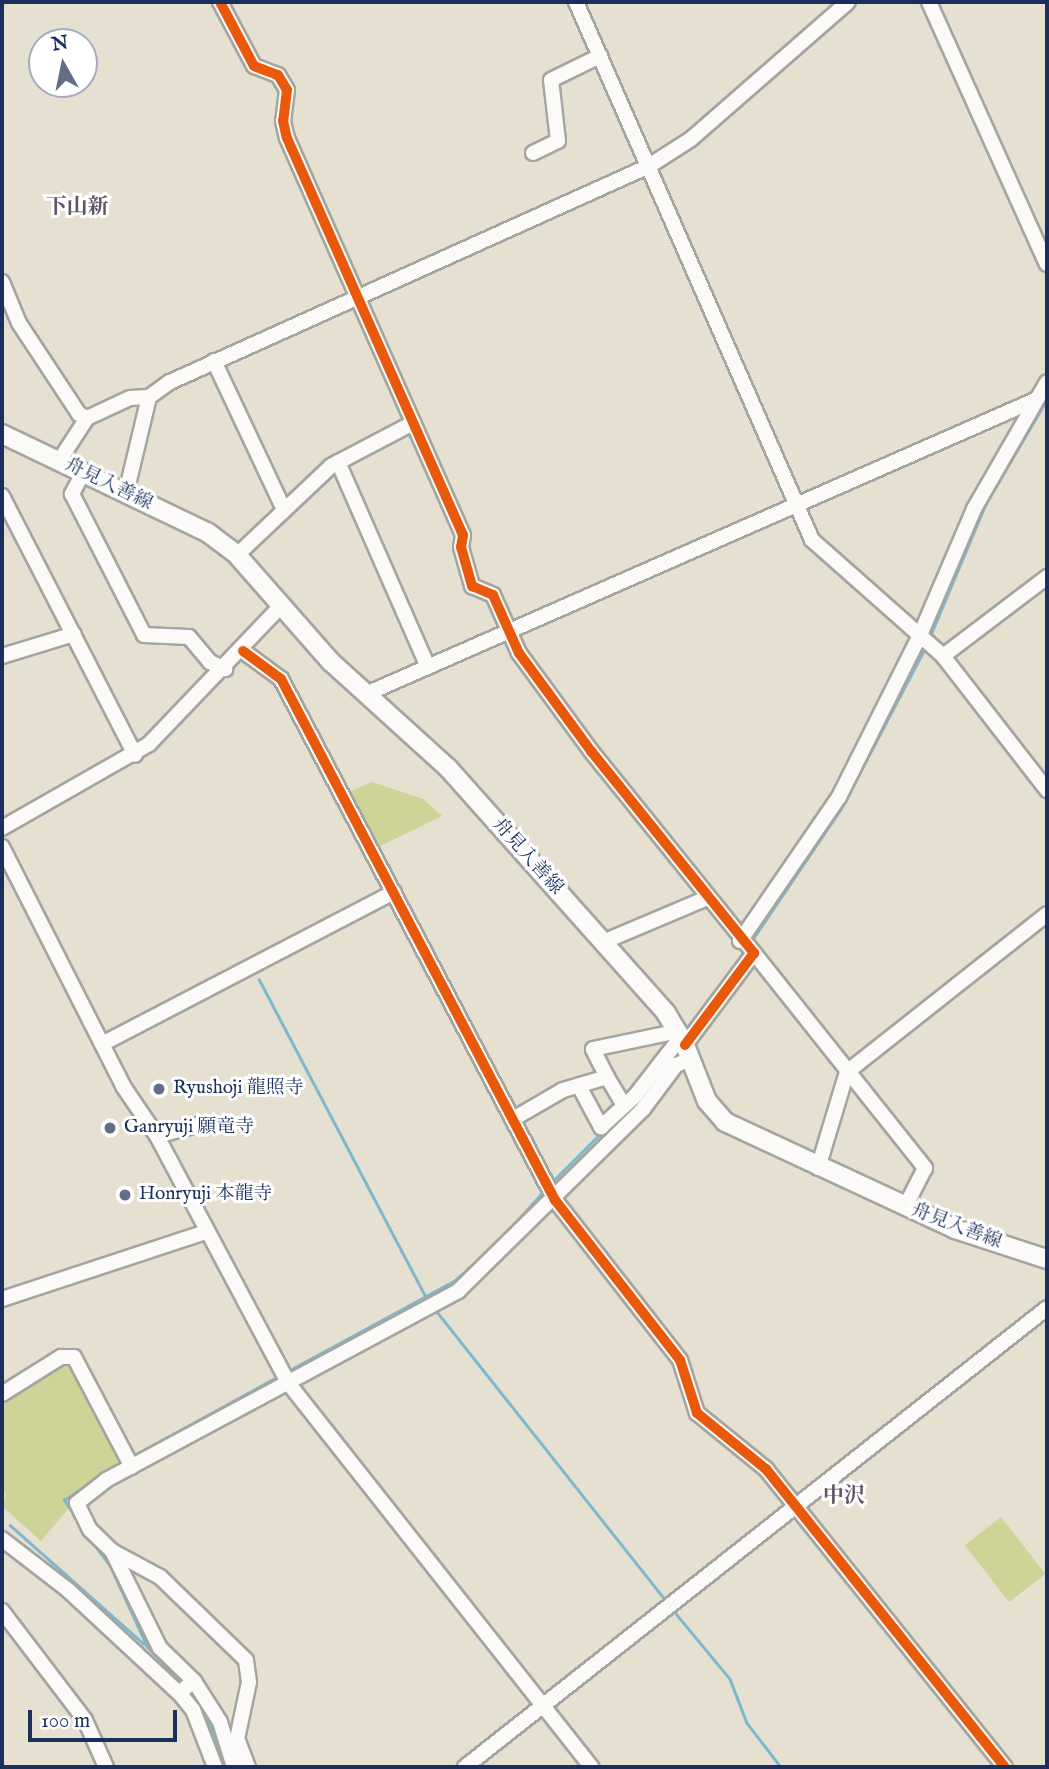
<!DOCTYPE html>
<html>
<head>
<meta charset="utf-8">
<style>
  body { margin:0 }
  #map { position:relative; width:1049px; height:1769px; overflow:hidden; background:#e5e0cf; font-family:"IM FELL English","Noto Serif JP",serif }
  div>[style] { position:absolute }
  .green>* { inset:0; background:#ced397; transform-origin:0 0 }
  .stream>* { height:2.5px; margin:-1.25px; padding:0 1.25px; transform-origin:1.25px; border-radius:1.25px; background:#7eb8ce }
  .roads { filter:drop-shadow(2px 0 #a4a4a0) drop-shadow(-2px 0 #a4a4a0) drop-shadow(0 2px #a4a4a0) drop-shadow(0 -2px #a4a4a0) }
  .minor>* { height:14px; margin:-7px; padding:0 7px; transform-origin:7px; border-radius:7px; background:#fbfaf8 }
  .major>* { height:18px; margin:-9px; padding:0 9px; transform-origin:9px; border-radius:9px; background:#fbfaf8 }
  .cycleway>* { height:10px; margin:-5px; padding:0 5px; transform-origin:5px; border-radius:5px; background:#e8590c }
  .dots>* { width:19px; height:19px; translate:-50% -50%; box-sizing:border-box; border:4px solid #fff; border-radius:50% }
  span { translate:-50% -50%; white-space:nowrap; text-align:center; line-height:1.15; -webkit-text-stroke:6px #fff; paint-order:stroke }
  .street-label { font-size:19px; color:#1b2f5e }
  .poi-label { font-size:19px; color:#1b2f5e }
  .left { translate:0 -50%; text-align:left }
  .neighbourhood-label { font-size:21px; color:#5e5664; font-weight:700 }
  .frame { position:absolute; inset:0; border:4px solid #1b2f5e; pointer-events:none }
  .north { position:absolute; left:28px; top:28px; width:70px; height:70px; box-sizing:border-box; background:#fff; border:2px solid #a4acbf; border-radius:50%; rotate:351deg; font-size:19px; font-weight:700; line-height:28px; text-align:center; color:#1b2f5e }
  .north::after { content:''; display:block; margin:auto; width:24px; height:32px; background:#626d86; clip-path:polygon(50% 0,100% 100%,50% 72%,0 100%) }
  .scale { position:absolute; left:28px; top:1710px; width:149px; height:32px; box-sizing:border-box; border:4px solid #1b2f5e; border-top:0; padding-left:9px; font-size:21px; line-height:24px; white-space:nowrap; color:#1b2f5e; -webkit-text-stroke:5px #fff; paint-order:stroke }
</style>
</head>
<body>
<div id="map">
  <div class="green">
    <i style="clip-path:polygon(372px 782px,423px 799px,442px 816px,376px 848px,347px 793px)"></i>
    <i style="clip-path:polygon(68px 1360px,126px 1465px,74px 1502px,41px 1541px,2px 1506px,6px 1494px,2px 1491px,2px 1405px)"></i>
    <i style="left:1001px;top:1517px;width:72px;height:46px;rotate:52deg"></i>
  </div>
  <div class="stream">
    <i style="left:930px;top:636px;width:144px;rotate:-67.2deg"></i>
    <i style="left:986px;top:503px;width:121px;rotate:-59.6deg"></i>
    <i style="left:752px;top:940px;width:157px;rotate:-55.9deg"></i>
    <i style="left:840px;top:810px;width:183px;rotate:-62.3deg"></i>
    <i style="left:727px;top:978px;width:32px;rotate:-58deg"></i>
    <i style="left:259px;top:979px;width:359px;rotate:62.3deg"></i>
    <i style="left:552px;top:1182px;width:71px;rotate:-45deg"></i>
    <i style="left:496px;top:1244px;width:70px;rotate:-47.9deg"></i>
    <i style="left:434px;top:1308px;width:375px;rotate:51.6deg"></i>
    <i style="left:288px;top:1371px;width:189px;rotate:-28.5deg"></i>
    <i style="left:454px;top:1281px;width:46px;rotate:-40.6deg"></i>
    <i style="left:131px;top:1457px;width:169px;rotate:-28.7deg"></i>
    <i style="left:78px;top:1521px;width:25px;rotate:-124deg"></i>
    <i style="left:64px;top:1500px;width:69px;rotate:-33.2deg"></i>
    <i style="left:10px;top:1525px;width:179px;rotate:41.6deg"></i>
    <i style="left:94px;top:1544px;width:26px;rotate:53deg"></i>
    <i style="left:110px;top:1565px;width:89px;rotate:65.4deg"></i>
    <i style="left:147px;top:1646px;width:52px;rotate:46.5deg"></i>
    <i style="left:673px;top:1610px;width:89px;rotate:50.4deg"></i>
    <i style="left:730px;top:1679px;width:47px;rotate:68.9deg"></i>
    <i style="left:747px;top:1723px;width:56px;rotate:52.3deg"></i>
    <i style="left:190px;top:1691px;width:31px;rotate:57deg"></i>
    <i style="left:207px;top:1717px;width:53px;rotate:70.2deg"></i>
  </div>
  <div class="roads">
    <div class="minor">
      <i style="left:220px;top:2px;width:72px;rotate:62deg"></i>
      <i style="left:254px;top:66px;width:26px;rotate:21deg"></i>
      <i style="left:278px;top:75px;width:17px;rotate:59deg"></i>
      <i style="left:287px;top:90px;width:31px;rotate:97deg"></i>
      <i style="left:283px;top:121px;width:17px;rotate:77deg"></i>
      <i style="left:287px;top:138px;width:434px;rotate:66.1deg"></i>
      <i style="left:463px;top:535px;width:12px;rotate:99deg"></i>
      <i style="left:461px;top:547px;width:41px;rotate:74.2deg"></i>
      <i style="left:472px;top:586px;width:23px;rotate:23deg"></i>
      <i style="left:493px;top:595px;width:64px;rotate:65.9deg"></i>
      <i style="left:519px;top:653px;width:122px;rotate:53.7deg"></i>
      <i style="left:591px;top:751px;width:260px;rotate:51.1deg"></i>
      <i style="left:754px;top:953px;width:115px;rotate:126.9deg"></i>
      <i style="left:576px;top:2px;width:587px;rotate:66.31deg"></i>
      <i style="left:812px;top:540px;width:175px;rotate:41.5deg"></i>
      <i style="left:943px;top:656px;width:170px;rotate:52.2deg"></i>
      <i style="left:929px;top:2px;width:287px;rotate:65.8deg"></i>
      <i style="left:533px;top:153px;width:28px;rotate:-26deg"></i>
      <i style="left:558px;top:141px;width:61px;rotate:-96.5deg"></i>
      <i style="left:551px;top:80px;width:55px;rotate:-26.1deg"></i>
      <i style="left:2px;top:282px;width:44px;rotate:67.5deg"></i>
      <i style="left:19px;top:323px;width:109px;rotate:56.6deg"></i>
      <i style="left:79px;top:414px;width:9px;rotate:27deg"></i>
      <i style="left:87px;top:418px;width:47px;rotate:-24.9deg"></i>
      <i style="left:130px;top:398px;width:19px;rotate:-3deg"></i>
      <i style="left:214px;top:361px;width:165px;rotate:64.8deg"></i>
      <i style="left:59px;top:461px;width:51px;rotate:-56.9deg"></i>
      <i style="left:338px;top:462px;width:224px;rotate:66.3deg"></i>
      <i style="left:83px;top:473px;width:24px;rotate:118deg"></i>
      <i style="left:72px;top:494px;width:158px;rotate:62.9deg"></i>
      <i style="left:144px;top:635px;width:45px;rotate:2.5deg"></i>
      <i style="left:189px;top:637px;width:33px;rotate:50deg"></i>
      <i style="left:210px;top:662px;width:17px;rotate:25deg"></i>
      <i style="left:126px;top:493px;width:99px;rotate:-76.5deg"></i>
      <i style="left:149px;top:397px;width:26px;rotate:-36deg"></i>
      <i style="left:170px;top:382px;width:525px;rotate:-24.27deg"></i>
      <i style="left:649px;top:166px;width:50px;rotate:-32.7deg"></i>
      <i style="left:691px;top:139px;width:208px;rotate:-41.1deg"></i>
      <i style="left:2px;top:496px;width:291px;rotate:62.8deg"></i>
      <i style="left:237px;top:555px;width:129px;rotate:-43.4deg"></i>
      <i style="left:331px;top:466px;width:93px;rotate:-27.7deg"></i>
      <i style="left:243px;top:651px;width:47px;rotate:36.4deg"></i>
      <i style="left:281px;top:679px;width:589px;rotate:62.26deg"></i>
      <i style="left:555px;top:1200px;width:203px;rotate:52deg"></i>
      <i style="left:680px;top:1360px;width:56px;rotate:72.2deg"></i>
      <i style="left:697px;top:1413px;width:89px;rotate:39.1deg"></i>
      <i style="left:766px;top:1469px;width:382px;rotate:51.3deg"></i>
      <i style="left:2px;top:656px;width:75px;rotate:-17deg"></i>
      <i style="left:943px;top:656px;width:131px;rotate:-37.2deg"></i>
      <i style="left:366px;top:694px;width:731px;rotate:-23.72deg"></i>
      <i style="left:2px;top:828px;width:169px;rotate:-29.7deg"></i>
      <i style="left:149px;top:744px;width:192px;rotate:-46.3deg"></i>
      <i style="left:2px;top:847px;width:268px;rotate:63.1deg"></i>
      <i style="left:123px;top:1086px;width:60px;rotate:55.8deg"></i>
      <i style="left:157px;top:1136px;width:281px;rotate:62deg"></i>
      <i style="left:289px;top:1384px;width:488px;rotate:51.7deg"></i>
      <i style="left:740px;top:941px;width:175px;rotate:-55.5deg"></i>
      <i style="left:839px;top:797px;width:181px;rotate:-63.4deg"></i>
      <i style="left:920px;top:635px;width:137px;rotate:-66.8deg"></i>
      <i style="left:974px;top:509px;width:146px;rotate:-60.1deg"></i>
      <i style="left:603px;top:942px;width:113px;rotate:-22.9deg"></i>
      <i style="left:754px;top:953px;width:275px;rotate:51.5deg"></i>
      <i style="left:925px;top:1168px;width:44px;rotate:117.1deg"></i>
      <i style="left:102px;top:1044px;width:329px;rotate:-27.5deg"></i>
      <i style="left:607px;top:1077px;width:33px;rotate:59deg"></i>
      <i style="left:579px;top:1086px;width:47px;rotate:61.8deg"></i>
      <i style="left:601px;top:1127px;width:46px;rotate:-42.4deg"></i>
      <i style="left:635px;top:1096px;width:75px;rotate:-52.1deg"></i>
      <i style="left:513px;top:1119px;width:58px;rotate:-30.1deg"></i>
      <i style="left:563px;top:1090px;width:46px;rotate:-16.5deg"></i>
      <i style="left:607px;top:1077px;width:31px;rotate:-117deg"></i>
      <i style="left:593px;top:1049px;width:88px;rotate:-11.8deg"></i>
      <i style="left:157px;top:1136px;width:41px;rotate:-15.4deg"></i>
      <i style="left:818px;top:1168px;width:100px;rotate:-73.2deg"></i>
      <i style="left:847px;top:1072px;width:255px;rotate:-38.3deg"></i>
      <i style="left:2px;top:1299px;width:215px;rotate:-18.2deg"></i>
      <i style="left:2px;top:1394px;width:70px;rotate:-32.1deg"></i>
      <i style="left:61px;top:1357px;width:13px"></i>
      <i style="left:74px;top:1357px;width:124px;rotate:62.2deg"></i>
      <i style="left:2px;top:1539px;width:83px;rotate:37.7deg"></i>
      <i style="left:68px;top:1590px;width:151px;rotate:42.9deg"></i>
      <i style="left:112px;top:1551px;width:108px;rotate:63.7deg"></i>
      <i style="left:160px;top:1648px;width:47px;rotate:44.1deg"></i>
      <i style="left:2px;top:1611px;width:137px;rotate:52.7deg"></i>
      <i style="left:85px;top:1720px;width:51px;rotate:65.9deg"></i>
      <i style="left:215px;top:1767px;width:61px;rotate:-111.1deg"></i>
      <i style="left:193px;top:1710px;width:22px;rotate:-129deg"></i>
      <i style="left:179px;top:1693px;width:19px;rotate:-39deg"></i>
      <i style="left:194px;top:1681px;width:49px;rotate:57.6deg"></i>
      <i style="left:220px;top:1722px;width:47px;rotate:72.7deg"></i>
      <i style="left:248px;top:1767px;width:30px;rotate:-111deg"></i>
      <i style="left:237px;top:1739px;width:58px;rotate:-78.1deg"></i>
      <i style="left:249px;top:1682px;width:22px;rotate:-98deg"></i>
      <i style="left:246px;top:1660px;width:120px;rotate:-136deg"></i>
      <i style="left:160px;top:1577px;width:55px;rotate:-151.6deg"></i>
      <i style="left:112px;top:1551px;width:30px;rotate:-136deg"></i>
      <i style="left:90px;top:1530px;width:30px;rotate:-116deg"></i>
      <i style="left:77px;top:1503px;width:37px;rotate:-38deg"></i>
      <i style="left:106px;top:1480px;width:400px;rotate:-28.2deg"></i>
      <i style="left:458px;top:1291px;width:260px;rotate:-44.5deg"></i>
      <i style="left:643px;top:1109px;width:55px;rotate:-53.1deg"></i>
      <i style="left:676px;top:1065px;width:16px;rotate:-22deg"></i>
      <i style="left:465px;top:1767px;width:741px;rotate:-38.26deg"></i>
    </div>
    <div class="major">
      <i style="left:2px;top:434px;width:227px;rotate:25.6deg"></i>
      <i style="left:207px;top:532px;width:38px;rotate:37deg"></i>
      <i style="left:237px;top:555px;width:142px;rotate:48.7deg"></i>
      <i style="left:331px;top:662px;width:158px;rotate:42.2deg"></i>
      <i style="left:448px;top:768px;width:328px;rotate:48.3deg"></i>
      <i style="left:666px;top:1013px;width:37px;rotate:59deg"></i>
      <i style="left:685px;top:1045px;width:60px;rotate:68.6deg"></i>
      <i style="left:707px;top:1101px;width:28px;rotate:49deg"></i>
      <i style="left:725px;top:1122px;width:254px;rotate:24.9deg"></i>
      <i style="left:955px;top:1229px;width:97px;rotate:18.1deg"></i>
    </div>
  </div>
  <div class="cycleway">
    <i style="left:220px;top:2px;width:72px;rotate:62deg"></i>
    <i style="left:254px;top:66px;width:26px;rotate:21deg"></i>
    <i style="left:278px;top:75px;width:17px;rotate:59deg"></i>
    <i style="left:287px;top:90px;width:31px;rotate:97deg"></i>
    <i style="left:283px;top:121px;width:17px;rotate:77deg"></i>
    <i style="left:287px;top:138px;width:434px;rotate:66.1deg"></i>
    <i style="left:463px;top:535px;width:12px;rotate:99deg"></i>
    <i style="left:461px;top:547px;width:41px;rotate:74.2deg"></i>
    <i style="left:472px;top:586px;width:23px;rotate:23deg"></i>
    <i style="left:493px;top:595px;width:64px;rotate:65.9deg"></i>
    <i style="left:519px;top:653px;width:122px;rotate:53.7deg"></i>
    <i style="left:591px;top:751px;width:260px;rotate:51.1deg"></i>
    <i style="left:754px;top:953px;width:115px;rotate:126.9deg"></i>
    <i style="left:243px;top:651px;width:47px;rotate:36.4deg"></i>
    <i style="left:281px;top:679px;width:589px;rotate:62.26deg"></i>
    <i style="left:555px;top:1200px;width:203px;rotate:52deg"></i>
    <i style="left:680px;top:1360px;width:56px;rotate:72.2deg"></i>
    <i style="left:697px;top:1413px;width:89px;rotate:39.1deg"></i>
    <i style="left:766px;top:1469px;width:382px;rotate:51.3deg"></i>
  </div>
  <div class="dots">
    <i style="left:159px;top:1089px;background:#626d86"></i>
    <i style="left:110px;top:1128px;background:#626d86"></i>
    <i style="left:125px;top:1195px;background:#626d86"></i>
  </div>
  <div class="street-label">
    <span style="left:108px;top:485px;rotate:26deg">舟見入善線</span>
    <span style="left:527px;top:857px;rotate:48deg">舟見入善線</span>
    <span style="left:956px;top:1227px;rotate:21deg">舟見入善線</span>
  </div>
  <div class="poi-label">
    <span class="left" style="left:173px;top:1089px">Ryushoji 龍照寺</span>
    <span class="left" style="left:124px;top:1128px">Ganryuji 願竜寺</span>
    <span class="left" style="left:139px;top:1195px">Honryuji 本龍寺</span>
  </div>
  <div class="neighbourhood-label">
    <span style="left:77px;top:208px">下山新</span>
    <span style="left:844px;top:1497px">中沢</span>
  </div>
  <div class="frame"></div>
  <div class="north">N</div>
  <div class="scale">100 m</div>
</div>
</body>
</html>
